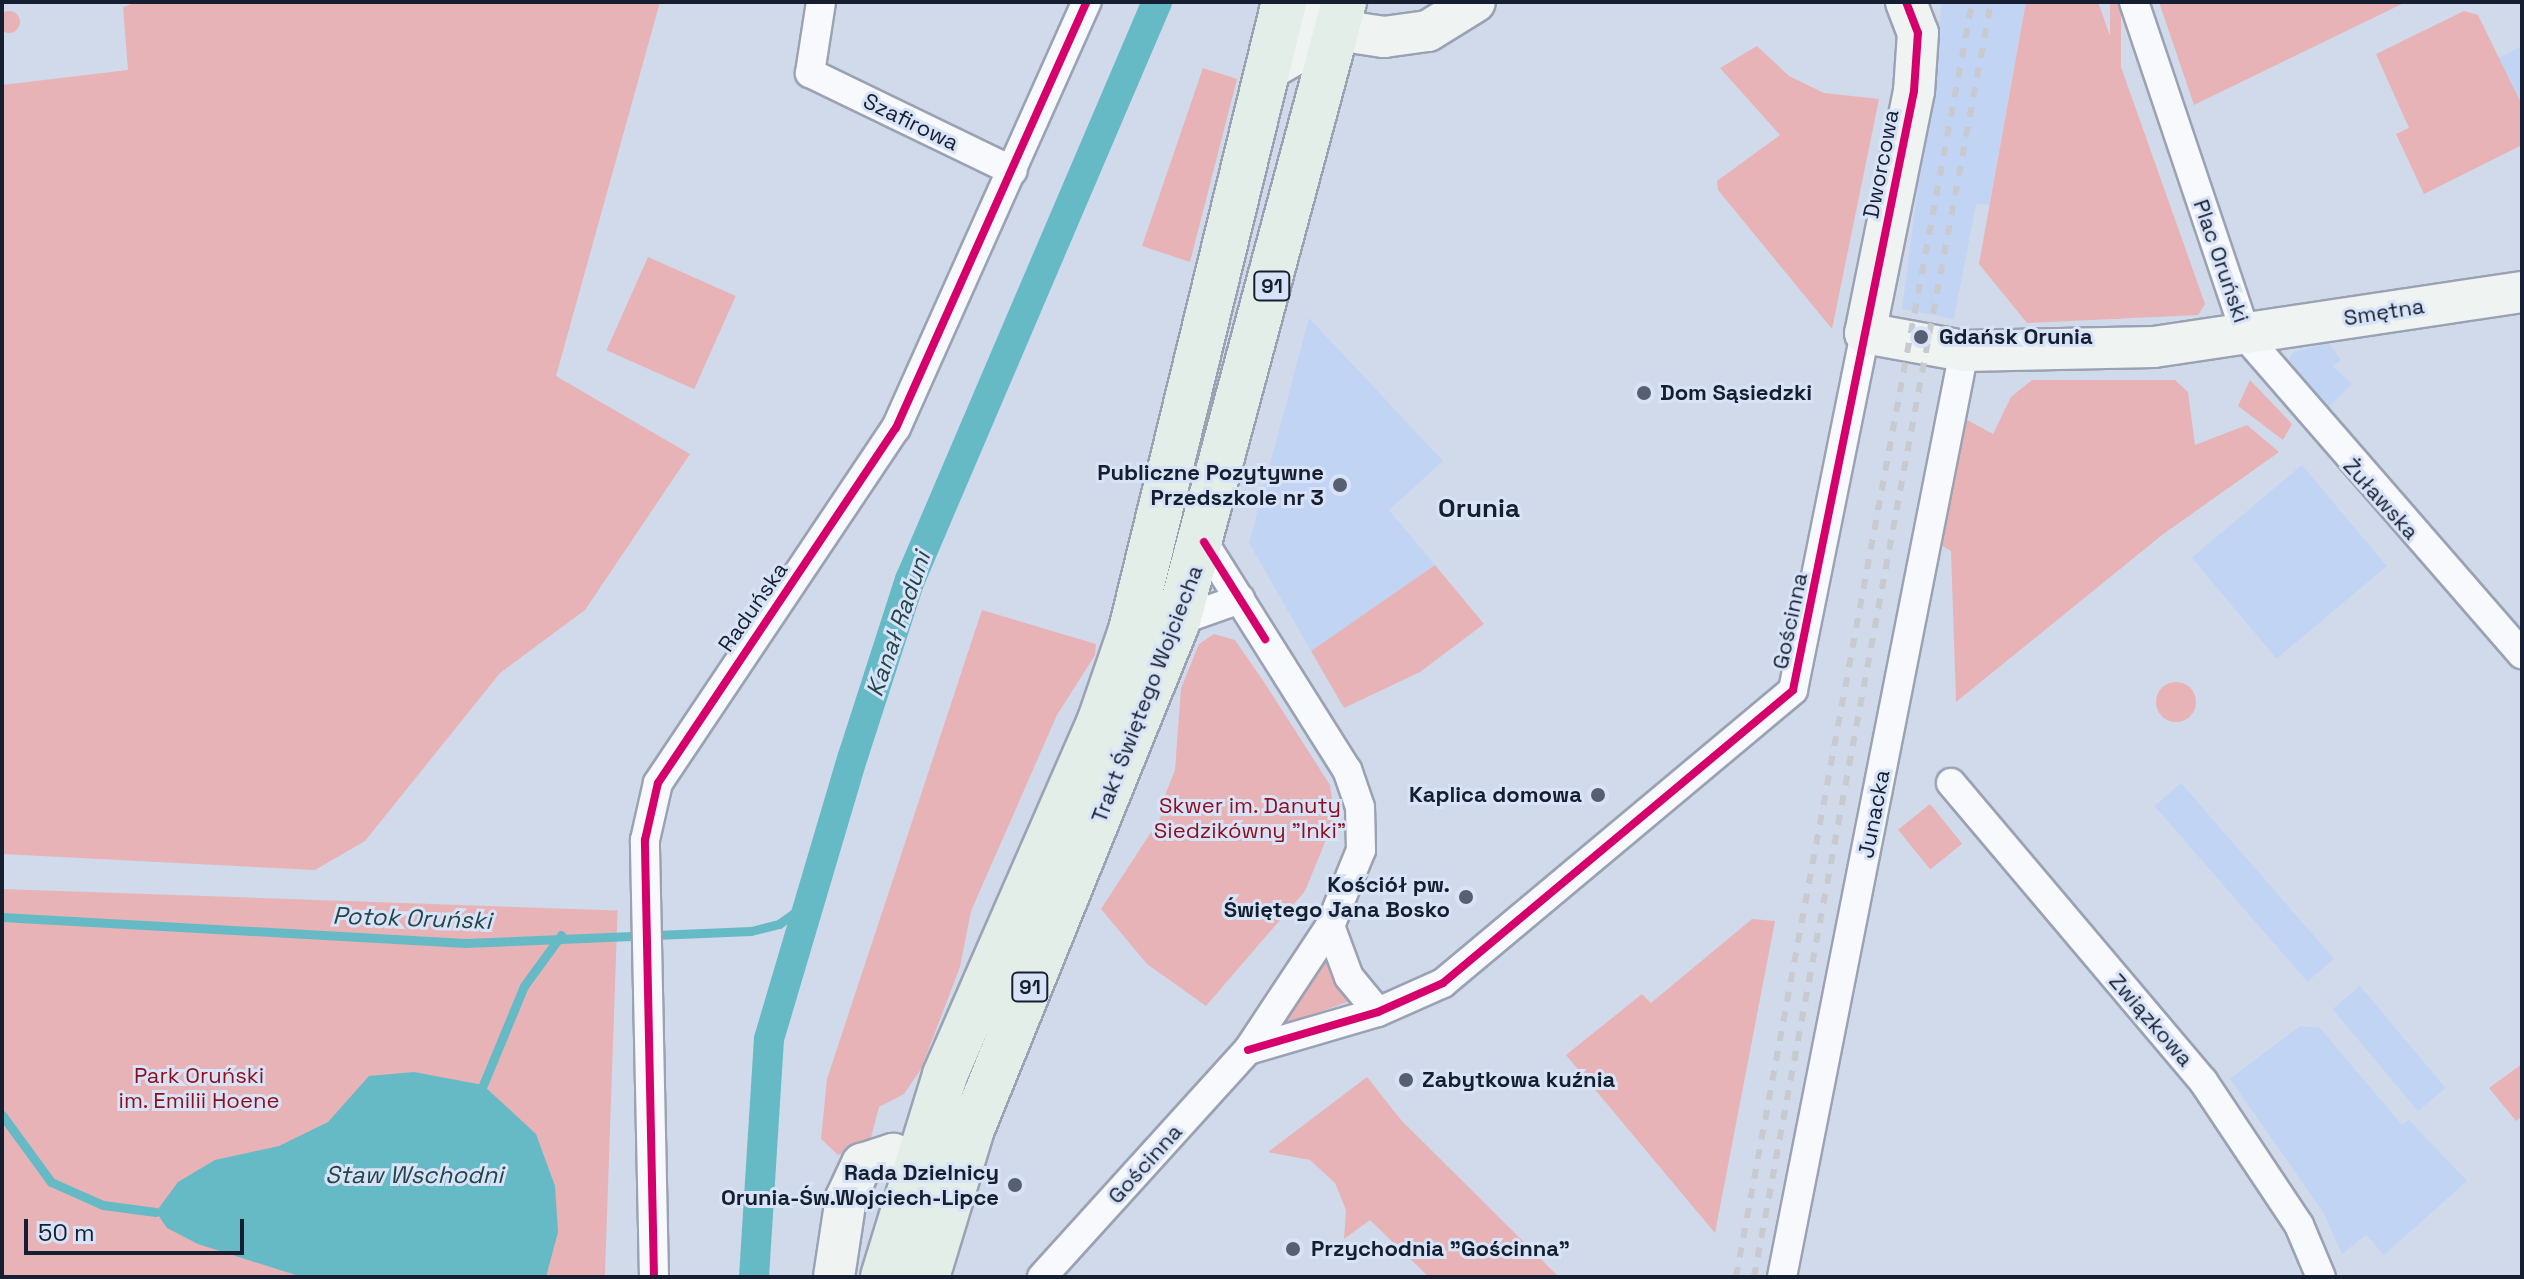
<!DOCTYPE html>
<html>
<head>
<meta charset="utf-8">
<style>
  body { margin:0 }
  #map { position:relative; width:2524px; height:1279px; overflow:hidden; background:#d0daea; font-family:"Space Grotesk",sans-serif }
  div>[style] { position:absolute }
  .built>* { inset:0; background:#c2d4f4; transform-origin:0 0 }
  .green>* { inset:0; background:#e7b3b7; transform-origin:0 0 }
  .round { border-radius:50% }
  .water>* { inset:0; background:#66bac6 }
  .stream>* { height:9px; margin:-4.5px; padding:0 4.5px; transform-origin:4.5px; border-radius:4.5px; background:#66bac6 }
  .canal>* { height:30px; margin:-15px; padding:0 15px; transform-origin:15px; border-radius:15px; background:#66bac6 }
  .roads { filter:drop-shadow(2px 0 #9aa2b3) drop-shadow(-2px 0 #9aa2b3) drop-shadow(0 2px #9aa2b3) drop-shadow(0 -2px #9aa2b3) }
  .street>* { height:28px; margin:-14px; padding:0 14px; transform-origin:14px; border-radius:14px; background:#f8f9fc }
  .secondary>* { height:40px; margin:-20px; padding:0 20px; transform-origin:20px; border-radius:20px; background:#eff3f2 }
  .primary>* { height:44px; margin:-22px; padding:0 22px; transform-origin:22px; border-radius:22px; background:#e4eee8 }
  .rail>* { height:6px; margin-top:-3px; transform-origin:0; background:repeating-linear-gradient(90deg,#c8cacf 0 10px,transparent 0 20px) }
  .cycleway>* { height:8px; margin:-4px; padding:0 4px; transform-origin:4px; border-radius:4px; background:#d6006c }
  .dots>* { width:22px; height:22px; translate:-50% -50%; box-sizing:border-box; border:4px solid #d8e3f8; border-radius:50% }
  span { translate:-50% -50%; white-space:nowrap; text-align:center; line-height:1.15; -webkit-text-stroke:6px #d8e3f8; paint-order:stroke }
  .shield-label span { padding:2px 6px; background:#d8e3f8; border:2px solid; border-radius:6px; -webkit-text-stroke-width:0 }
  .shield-label { font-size:20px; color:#151f31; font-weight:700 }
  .street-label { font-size:22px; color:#151f31 }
  .poi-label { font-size:22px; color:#151f31; font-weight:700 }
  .left { translate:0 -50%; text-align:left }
  .right { translate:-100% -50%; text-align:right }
  .park-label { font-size:22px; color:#8e0e1c }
  .water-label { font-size:24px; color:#244649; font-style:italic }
  .quarter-label { font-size:26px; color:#151f31; font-weight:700 }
  .frame { position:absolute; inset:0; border:4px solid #151f31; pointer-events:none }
  .scale { position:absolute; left:24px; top:1219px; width:220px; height:36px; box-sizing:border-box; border:4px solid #151f31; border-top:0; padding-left:10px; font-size:24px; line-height:28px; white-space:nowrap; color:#151f31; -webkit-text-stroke:6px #d8e3f8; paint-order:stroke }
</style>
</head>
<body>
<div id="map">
  <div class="built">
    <i style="clip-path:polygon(1942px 2px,2026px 2px,1989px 205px,1976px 204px,1954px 319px,1902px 309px)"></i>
    <i style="clip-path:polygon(2522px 46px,2522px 105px,2499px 58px)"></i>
    <i style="clip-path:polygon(1309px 318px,1443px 461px,1389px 510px,1435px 565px,1311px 651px,1249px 543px)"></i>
    <i style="clip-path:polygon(2329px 343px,2341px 360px,2333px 366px,2352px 384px,2327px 409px,2289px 360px,2293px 352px)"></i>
    <i style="left:2302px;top:465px;width:132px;height:144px;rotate:50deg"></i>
    <i style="left:2181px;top:783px;width:233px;height:35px;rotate:49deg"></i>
    <i style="left:2360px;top:986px;width:133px;height:36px;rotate:50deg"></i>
    <i style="clip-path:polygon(2300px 1026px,2320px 1028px,2402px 1125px,2409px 1120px,2467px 1181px,2384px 1255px,2366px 1235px,2342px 1254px,2323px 1212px,2230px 1079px)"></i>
  </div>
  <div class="green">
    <i style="clip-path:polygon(137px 2px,660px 2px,556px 376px,690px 454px,585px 610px,500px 673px,365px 841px,315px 870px,2px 854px,2px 85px,128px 70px,123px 7px)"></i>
    <i style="clip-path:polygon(2026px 2px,2098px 2px,2205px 304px,2198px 315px,2027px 323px,1979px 264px)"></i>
    <i style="left:2110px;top:2px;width:11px;height:317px"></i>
    <i style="clip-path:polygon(2159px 2px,2406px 2px,2194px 105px)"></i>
    <i class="round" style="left:-2px;top:11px;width:22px;height:22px"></i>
    <i style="clip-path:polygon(2464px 11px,2478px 15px,2522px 105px,2522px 145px,2424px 194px,2396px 134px,2409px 128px,2376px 54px)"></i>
    <i style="clip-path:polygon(1757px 46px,1789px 76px,1824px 93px,1879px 99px,1832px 329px,1718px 190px,1717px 181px,1780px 135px,1720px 68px)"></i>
    <i style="clip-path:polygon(1203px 68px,1237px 79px,1190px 262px,1142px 246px)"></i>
    <i style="left:648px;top:257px;width:96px;height:102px;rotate:24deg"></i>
    <i style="clip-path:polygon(2032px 380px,2175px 380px,2188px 392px,2195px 445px,2247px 425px,2279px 452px,2162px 535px,1956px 702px,1951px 551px,1932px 540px,1958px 415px,1993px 434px,2011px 397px)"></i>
    <i style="clip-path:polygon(2250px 380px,2292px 424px,2283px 440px,2238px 406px)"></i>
    <i style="clip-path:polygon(1435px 565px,1484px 624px,1420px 672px,1344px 708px,1311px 651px)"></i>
    <i style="clip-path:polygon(982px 610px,1096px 644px,1095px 655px,1057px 715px,971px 911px,960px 967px,921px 1069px,904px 1094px,879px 1107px,869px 1145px,838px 1155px,821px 1139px,827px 1079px)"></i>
    <i style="clip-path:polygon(1214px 634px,1235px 640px,1264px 682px,1330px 785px,1335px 818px,1305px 891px,1206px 1006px,1147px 964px,1101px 909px,1166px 809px,1161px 805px,1175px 770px,1181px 688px,1199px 644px)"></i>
    <i class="round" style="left:2156px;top:682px;width:40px;height:40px"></i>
    <i style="left:1930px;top:804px;width:51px;height:41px;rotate:51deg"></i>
    <i style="left:2px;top:889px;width:616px;height:388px;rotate:2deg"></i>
    <i style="clip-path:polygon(1752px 919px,1775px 921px,1715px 1233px,1566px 1055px,1642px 994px,1651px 1003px)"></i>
    <i style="clip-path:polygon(1327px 958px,1350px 1001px,1270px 1030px,1269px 1029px)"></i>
    <i style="clip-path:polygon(2522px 1064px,2522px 1116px,2516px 1121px,2489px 1088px)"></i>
    <i style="clip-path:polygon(1367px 1077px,1401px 1120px,1559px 1277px,1429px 1277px,1370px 1220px,1344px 1239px,1346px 1210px,1335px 1183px,1310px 1160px,1268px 1152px)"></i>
  </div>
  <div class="water">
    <i style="clip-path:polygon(414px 1072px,483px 1085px,536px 1134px,555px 1186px,558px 1232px,546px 1277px,302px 1277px,198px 1244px,167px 1228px,156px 1212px,178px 1182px,215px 1160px,279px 1146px,328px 1122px,369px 1076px)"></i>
  </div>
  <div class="stream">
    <i style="left:2px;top:917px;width:464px;rotate:3.2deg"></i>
    <i style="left:465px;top:943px;width:286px;rotate:-2.4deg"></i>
    <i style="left:751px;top:931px;width:29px;rotate:-14deg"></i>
    <i style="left:779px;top:924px;width:41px;rotate:-36deg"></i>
    <i style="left:483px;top:1085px;width:107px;rotate:-67.5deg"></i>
    <i style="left:524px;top:986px;width:63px;rotate:-54deg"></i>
    <i style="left:2px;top:1115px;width:83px;rotate:53.8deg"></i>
    <i style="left:51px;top:1182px;width:57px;rotate:23.9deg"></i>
    <i style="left:103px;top:1205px;width:53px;rotate:7.5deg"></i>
  </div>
  <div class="canal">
    <i style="left:754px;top:1277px;width:238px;rotate:-86.4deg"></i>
    <i style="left:769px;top:1039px;width:295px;rotate:-73.5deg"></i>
    <i style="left:853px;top:756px;width:185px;rotate:-72.1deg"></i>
    <i style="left:910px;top:580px;width:629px;rotate:-66.86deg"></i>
  </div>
  <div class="roads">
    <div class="street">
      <i style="left:821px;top:2px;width:72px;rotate:98.8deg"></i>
      <i style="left:810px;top:73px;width:225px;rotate:25.8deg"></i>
      <i style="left:2134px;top:2px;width:354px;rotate:71.4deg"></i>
      <i style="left:2247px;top:338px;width:419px;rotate:49deg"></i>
      <i style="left:1178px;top:621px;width:66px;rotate:-19.5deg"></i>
      <i style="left:1951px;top:783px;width:390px;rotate:49.8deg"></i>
      <i style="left:2203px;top:1081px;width:173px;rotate:56.3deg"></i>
      <i style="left:2299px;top:1225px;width:56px;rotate:67.1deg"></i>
      <i style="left:1330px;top:926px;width:54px;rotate:69.6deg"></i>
      <i style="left:1349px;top:977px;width:45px;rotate:50.4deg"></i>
      <i style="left:1248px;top:1050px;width:135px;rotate:-16.3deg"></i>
      <i style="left:1378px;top:1012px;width:71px;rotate:-24deg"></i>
      <i style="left:1443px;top:983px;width:456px;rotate:-39.9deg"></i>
      <i style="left:1793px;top:690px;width:364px;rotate:-78.6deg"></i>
      <i style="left:654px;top:1277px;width:437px;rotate:-91.2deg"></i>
      <i style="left:645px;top:840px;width:58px;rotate:-77.2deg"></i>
      <i style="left:658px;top:783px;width:427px;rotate:-56.2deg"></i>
      <i style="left:896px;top:428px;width:467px;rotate:-65.9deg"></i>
      <i style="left:1042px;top:1277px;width:307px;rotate:-47.8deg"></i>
      <i style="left:1248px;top:1050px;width:149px;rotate:-56.5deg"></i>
      <i style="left:1330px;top:926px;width:82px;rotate:-67.8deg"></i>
      <i style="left:1361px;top:850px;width:43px;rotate:-91.3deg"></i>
      <i style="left:1360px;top:807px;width:39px;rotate:-109deg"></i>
      <i style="left:1347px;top:770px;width:284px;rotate:-122.2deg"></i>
      <i style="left:1782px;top:1277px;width:944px;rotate:-78.88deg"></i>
    </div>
    <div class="secondary">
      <i style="left:1297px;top:2px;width:49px;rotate:35deg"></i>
      <i style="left:1337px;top:30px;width:48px;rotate:8.5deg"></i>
      <i style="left:1384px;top:37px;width:44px;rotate:-7.8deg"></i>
      <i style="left:1428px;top:31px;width:55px;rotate:-31.7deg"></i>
      <i style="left:1906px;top:2px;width:33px;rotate:69deg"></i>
      <i style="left:1918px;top:33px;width:58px;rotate:93.9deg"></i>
      <i style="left:1914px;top:91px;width:247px;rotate:101.4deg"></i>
      <i style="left:1865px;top:333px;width:101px;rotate:10.3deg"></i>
      <i style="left:1964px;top:351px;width:190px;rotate:-1.2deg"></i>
      <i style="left:2154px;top:347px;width:372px;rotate:-8.5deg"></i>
      <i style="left:1268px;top:70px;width:80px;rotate:-30.1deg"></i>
      <i style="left:834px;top:1277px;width:80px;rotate:-81.4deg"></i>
      <i style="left:846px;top:1198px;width:38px;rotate:-65deg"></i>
      <i style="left:862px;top:1164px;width:33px;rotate:-18deg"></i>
      <i style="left:893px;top:1154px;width:57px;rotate:17.5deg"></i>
    </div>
    <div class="primary">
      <i style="left:883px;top:1277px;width:211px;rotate:-72.9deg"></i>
      <i style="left:945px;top:1075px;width:387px;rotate:-66.4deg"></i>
      <i style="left:1100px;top:720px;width:95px;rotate:-71deg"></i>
      <i style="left:1131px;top:630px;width:646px;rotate:-76.31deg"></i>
      <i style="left:927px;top:1277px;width:155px;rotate:-73.1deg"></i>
      <i style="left:972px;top:1129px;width:548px;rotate:-67.93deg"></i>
      <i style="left:1178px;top:621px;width:641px;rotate:-74.99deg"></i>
    </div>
  </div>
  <div class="rail">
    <i style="left:1736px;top:1277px;width:1297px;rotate:-79.51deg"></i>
    <i style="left:1754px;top:1277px;width:1297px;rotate:-79.47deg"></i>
  </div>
  <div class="cycleway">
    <i style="left:1204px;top:542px;width:115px;rotate:57.8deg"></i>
    <i style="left:1248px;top:1050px;width:135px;rotate:-16.3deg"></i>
    <i style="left:1378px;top:1012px;width:71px;rotate:-24deg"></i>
    <i style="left:1443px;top:983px;width:456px;rotate:-39.9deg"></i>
    <i style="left:1793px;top:690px;width:611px;rotate:-78.58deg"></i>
    <i style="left:1914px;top:91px;width:58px;rotate:-86.1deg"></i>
    <i style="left:1918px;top:33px;width:33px;rotate:-111deg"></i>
    <i style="left:654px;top:1277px;width:437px;rotate:-91.2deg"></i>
    <i style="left:645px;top:840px;width:58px;rotate:-77.2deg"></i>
    <i style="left:658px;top:783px;width:427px;rotate:-56.2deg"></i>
    <i style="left:896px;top:428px;width:467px;rotate:-65.9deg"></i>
  </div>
  <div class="dots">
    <i style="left:1921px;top:337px;background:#566072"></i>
    <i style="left:1644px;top:393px;background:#566072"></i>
    <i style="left:1340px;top:485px;background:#566072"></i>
    <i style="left:1598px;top:795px;background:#566072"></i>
    <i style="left:1466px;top:897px;background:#566072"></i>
    <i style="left:1406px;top:1080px;background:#566072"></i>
    <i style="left:1015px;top:1185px;background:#566072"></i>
    <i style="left:1293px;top:1249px;background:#566072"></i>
  </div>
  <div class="shield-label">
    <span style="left:1272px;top:286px">91</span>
    <span style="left:1030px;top:987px">91</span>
  </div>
  <div class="street-label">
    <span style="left:911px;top:122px;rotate:26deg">Szafirowa</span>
    <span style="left:1881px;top:164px;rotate:-79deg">Dworcowa</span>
    <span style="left:2221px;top:261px;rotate:71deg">Plac Oruński</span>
    <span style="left:2384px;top:312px;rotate:-9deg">Smętna</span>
    <span style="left:2381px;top:499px;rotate:48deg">Żuławska</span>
    <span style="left:753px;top:607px;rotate:-55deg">Raduńska</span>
    <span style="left:1790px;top:621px;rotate:-78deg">Gościnna</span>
    <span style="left:1147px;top:694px;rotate:-69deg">Trakt Świętego Wojciecha</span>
    <span style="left:1874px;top:814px;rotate:-79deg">Junacka</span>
    <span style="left:2151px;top:1020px;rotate:49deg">Związkowa</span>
    <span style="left:1145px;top:1164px;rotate:-48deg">Gościnna</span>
  </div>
  <div class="poi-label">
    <span class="left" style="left:1939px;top:337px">Gdańsk Orunia</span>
    <span class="left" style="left:1660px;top:393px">Dom Sąsiedzki</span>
    <span class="right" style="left:1324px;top:485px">Publiczne Pozytywne<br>Przedszkole nr 3</span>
    <span class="right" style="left:1582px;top:795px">Kaplica domowa</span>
    <span class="right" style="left:1450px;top:897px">Kościół pw.<br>Świętego Jana Bosko</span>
    <span class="left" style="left:1422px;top:1080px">Zabytkowa kuźnia</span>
    <span class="right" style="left:999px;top:1185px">Rada Dzielnicy<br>Orunia-Św.Wojciech-Lipce</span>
    <span class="left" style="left:1311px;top:1249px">Przychodnia "Gościnna"</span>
  </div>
  <div class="park-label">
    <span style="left:1250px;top:818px">Skwer im. Danuty<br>Siedzikówny "Inki"</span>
    <span style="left:199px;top:1088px">Park Oruński<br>im. Emilii Hoene</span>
  </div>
  <div class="water-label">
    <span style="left:898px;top:624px;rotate:-71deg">Kanał Raduni</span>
    <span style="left:412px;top:918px;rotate:2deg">Potok Oruński</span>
    <span style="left:414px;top:1175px">Staw Wschodni</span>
  </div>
  <div class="quarter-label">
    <span style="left:1479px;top:509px">Orunia</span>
  </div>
  <div class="frame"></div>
  <div class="scale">50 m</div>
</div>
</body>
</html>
